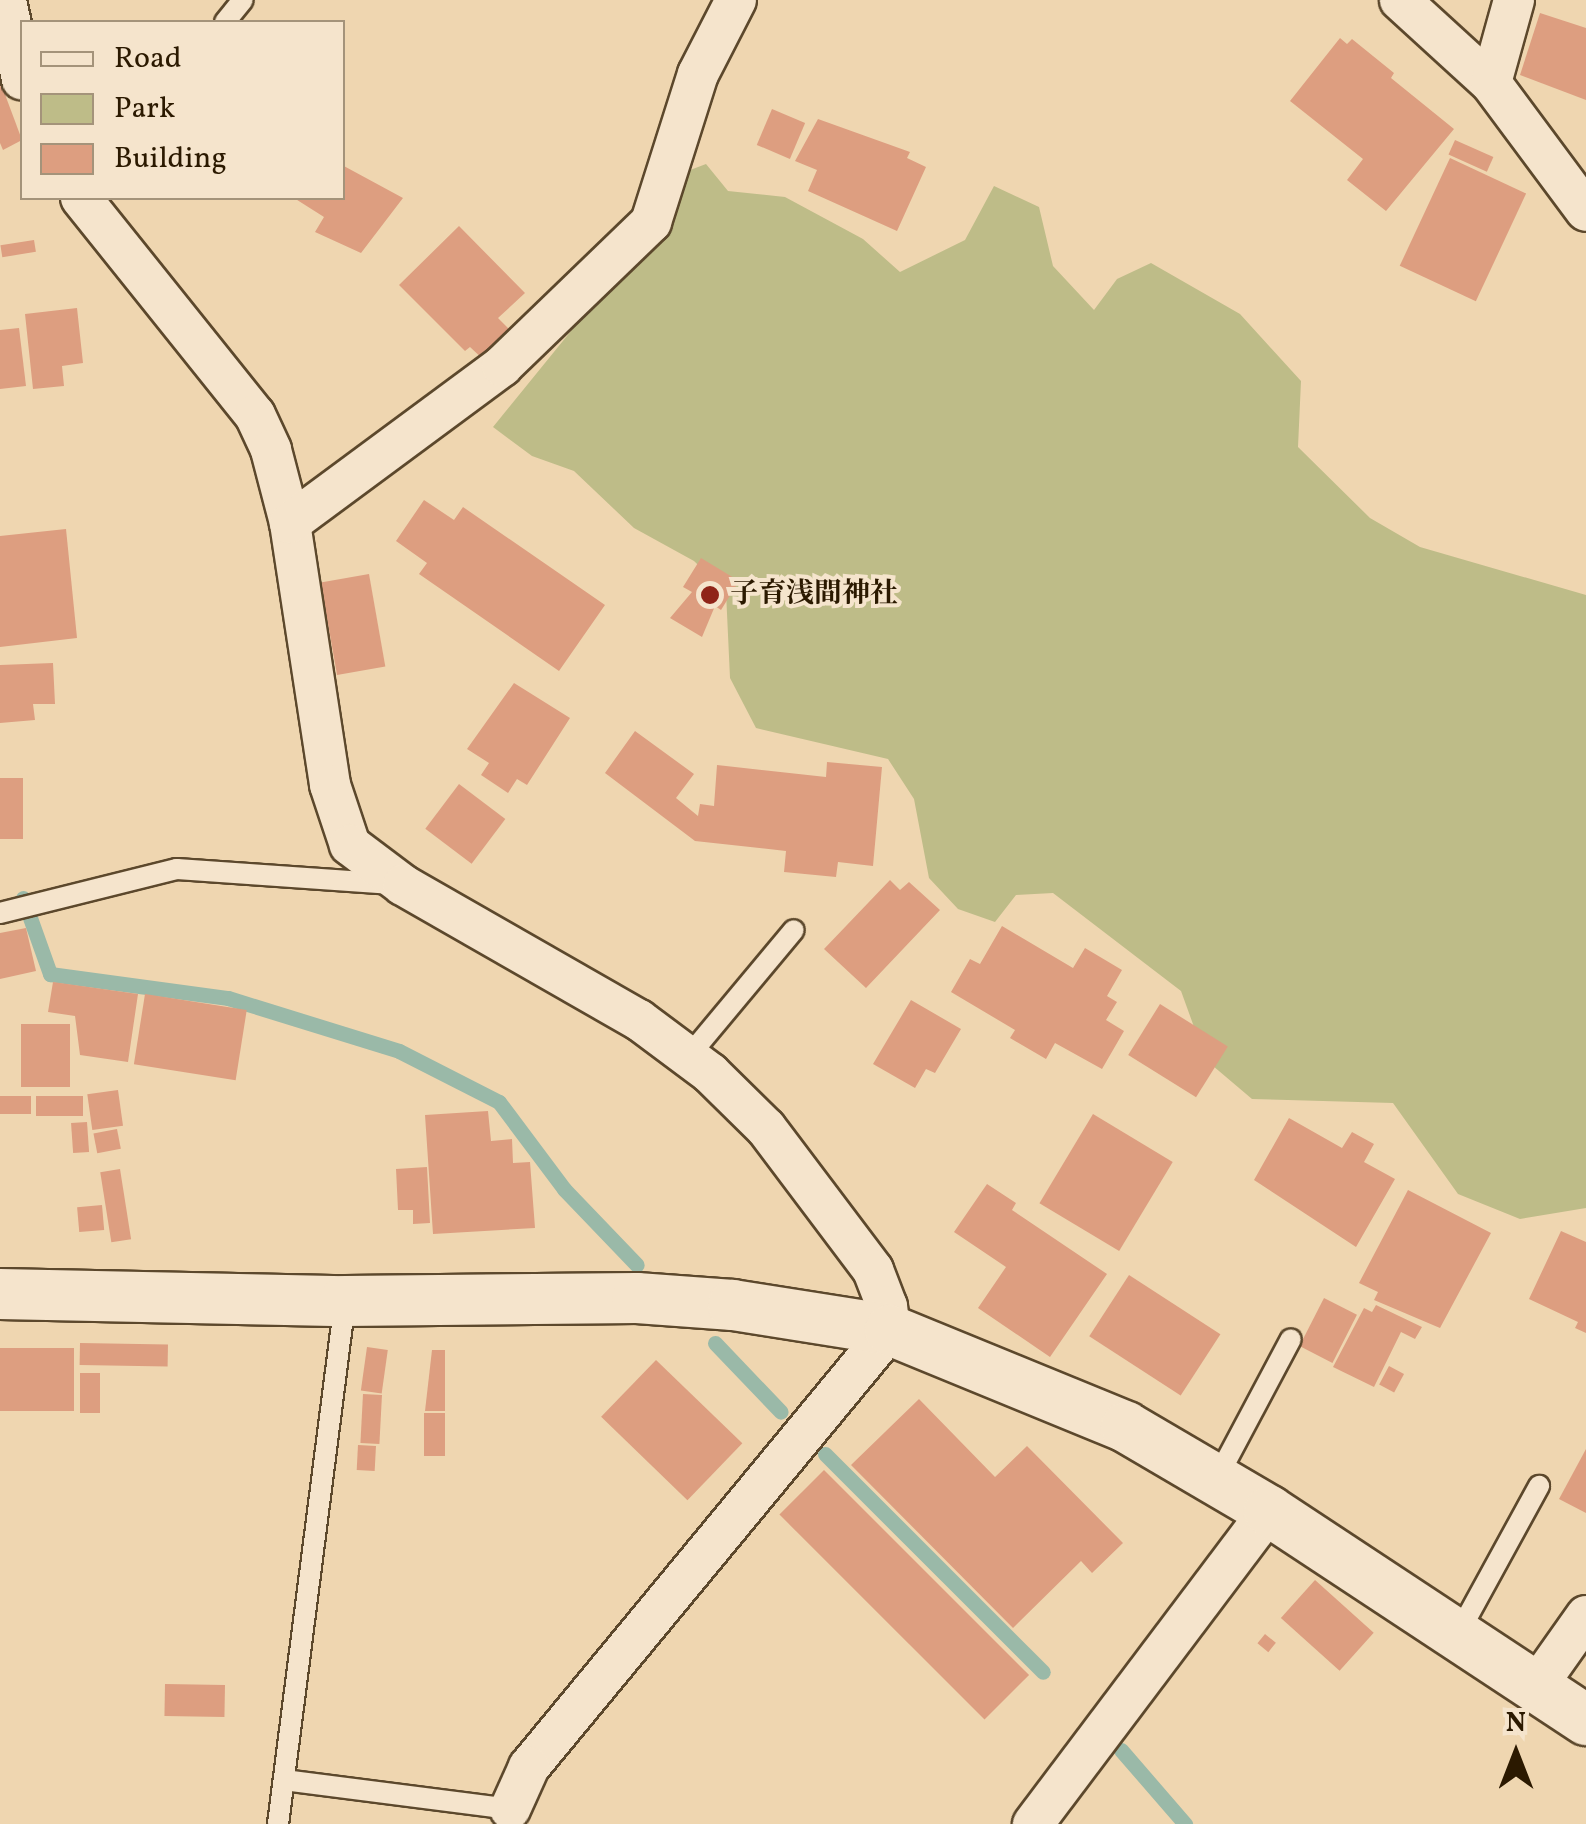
<!DOCTYPE html>
<html>
<head>
<meta charset="utf-8">
<style>
  body { margin:0 }
  #map { position:relative; width:1586px; height:1824px; overflow:hidden; background:#efd6b0; font-family:Vollkorn,"Noto Serif JP",serif }
  div>[style] { position:absolute }
  .green>* { inset:0; background:#bebc88 }
  .stream>* { height:15px; margin:-7.5px; padding:0 7.5px; transform-origin:7.5px; border-radius:7.5px; background:#9ab9a8 }
  .building>* { inset:0; background:#dd9e80; transform-origin:0 0 }
  .roads { filter:drop-shadow(2px 0 #5c482c) drop-shadow(-2px 0 #5c482c) drop-shadow(0 2px #5c482c) drop-shadow(0 -2px #5c482c) }
  .service>* { height:20px; margin:-10px; padding:0 10px; transform-origin:10px; border-radius:10px; background:#f5e4cc }
  .minor>* { height:40px; margin:-20px; padding:0 20px; transform-origin:20px; border-radius:20px; background:#f5e4cc }
  .tertiary>* { height:50px; margin:-25px; padding:0 25px; transform-origin:25px; border-radius:25px; background:#f5e4cc }
  .dots>* { width:28px; height:28px; translate:-50% -50%; box-sizing:border-box; border:5px solid #f5e4cc; border-radius:50% }
  span { translate:-50% -50%; white-space:nowrap; text-align:center; line-height:1.15; -webkit-text-stroke:8px #f5e4cc; paint-order:stroke }
  .poi-label { font-size:28px; color:#2b1900; font-weight:700 }
  .left { translate:0 -50%; text-align:left }
  .legend { position:absolute; left:20px; top:20px; width:325px; height:180px; box-sizing:border-box; background:#f5e4cc; border:2px solid #a4937a; margin:0; padding:12px 18px; list-style:none; font-size:30px; color:#2b1900 }
  .legend li { display:flex; align-items:center; gap:20px; height:50px }
  .legend b { width:50px; border:2px solid #a4937a }
  .north { position:absolute; left:1466px; top:1704px; width:100px; height:100px; -webkit-text-stroke:8px #f5e4cc; paint-order:stroke; rotate:0deg; font-size:28px; font-weight:700; line-height:40px; text-align:center; color:#2b1900 }
  .north::after { content:''; display:block; margin:auto; width:35px; height:45px; background:#2b1900; clip-path:polygon(50% 0,100% 100%,50% 72%,0 100%) }
</style>
</head>
<body>
<div id="map">
  <div class="green">
    <i style="clip-path:polygon(706px 164px,728px 191px,785px 197px,863px 239px,900px 272px,965px 240px,994px 186px,1039px 207px,1053px 266px,1094px 310px,1117px 279px,1151px 263px,1240px 314px,1301px 381px,1298px 447px,1370px 518px,1420px 547px,1586px 595px,1586px 1208px,1520px 1219px,1458px 1194px,1393px 1103px,1252px 1099px,1206px 1060px,1181px 991px,1053px 893px,1016px 895px,995px 922px,958px 909px,929px 878px,914px 799px,888px 759px,756px 728px,730px 678px,726px 592px,694px 561px,634px 528px,574px 471px,532px 456px,493px 427px,610px 283px,660px 238px,685px 172px)"></i>
  </div>
  <div class="stream">
    <i style="left:23px;top:898px;width:81px;rotate:70.4deg"></i>
    <i style="left:50px;top:974px;width:180px;rotate:7.7deg"></i>
    <i style="left:228px;top:998px;width:179px;rotate:17.2deg"></i>
    <i style="left:399px;top:1051px;width:112px;rotate:27deg"></i>
    <i style="left:499px;top:1102px;width:109px;rotate:53.2deg"></i>
    <i style="left:564px;top:1189px;width:105px;rotate:46.2deg"></i>
    <i style="left:715px;top:1343px;width:95px;rotate:46.3deg"></i>
    <i style="left:825px;top:1454px;width:308px;rotate:45deg"></i>
    <i style="left:1121px;top:1750px;width:98px;rotate:49.1deg"></i>
  </div>
  <div class="building">
    <i style="clip-path:polygon(1540px 13px,1586px 28px,1586px 100px,1520px 75px)"></i>
    <i style="clip-path:polygon(1340px 38px,1347px 44px,1352px 39px,1394px 73px,1391px 78px,1454px 129px,1386px 211px,1347px 180px,1363px 159px,1290px 101px)"></i>
    <i style="clip-path:polygon(0 81px,22px 140px,3px 150px,0 143px)"></i>
    <i style="left:772px;top:109px;width:36px;height:39px;rotate:23deg"></i>
    <i style="clip-path:polygon(818px 119px,910px 152px,907px 158px,926px 167px,897px 231px,808px 191px,817px 170px,795px 161px)"></i>
    <i style="left:1455px;top:140px;width:42px;height:16px;rotate:24deg"></i>
    <i style="left:1450px;top:158px;width:84px;height:119px;rotate:25deg"></i>
    <i style="clip-path:polygon(342px 165px,403px 198px,361px 253px,315px 232px,324px 217px,294px 198px,342px 198px)"></i>
    <i style="clip-path:polygon(459px 226px,525px 293px,498px 318px,513px 333px,485px 361px,470px 347px,465px 351px,399px 285px)"></i>
    <i style="left:34px;top:240px;width:12px;height:34px;rotate:81deg"></i>
    <i style="clip-path:polygon(77px 308px,83px 363px,62px 366px,64px 386px,33px 389px,25px 314px)"></i>
    <i style="clip-path:polygon(19px 328px,26px 386px,0 389px,0 330px)"></i>
    <i style="clip-path:polygon(424px 500px,454px 520px,463px 507px,605px 605px,559px 671px,419px 574px,427px 563px,396px 541px)"></i>
    <i style="clip-path:polygon(66px 529px,77px 638px,0 647px,0 536px)"></i>
    <i style="clip-path:polygon(701px 558px,739px 581px,721px 610px,715px 606px,702px 637px,670px 618px,692px 592px,683px 587px)"></i>
    <i style="left:369px;top:574px;width:94px;height:49px;rotate:80deg"></i>
    <i style="clip-path:polygon(53px 663px,55px 704px,33px 704px,35px 720px,0 723px,0 665px)"></i>
    <i style="clip-path:polygon(514px 683px,570px 718px,527px 785px,517px 779px,508px 793px,481px 775px,489px 763px,467px 749px)"></i>
    <i style="clip-path:polygon(635px 731px,694px 774px,676px 798px,698px 816px,700px 804px,714px 806px,717px 765px,826px 777px,827px 762px,882px 767px,873px 866px,838px 862px,836px 877px,784px 872px,786px 851px,695px 841px,605px 773px)"></i>
    <i style="left:0;top:778px;width:23px;height:61px"></i>
    <i style="left:459px;top:784px;width:58px;height:56px;rotate:37deg"></i>
    <i style="clip-path:polygon(890px 880px,900px 890px,909px 882px,940px 910px,866px 988px,824px 949px)"></i>
    <i style="clip-path:polygon(1002px 926px,1073px 968px,1085px 948px,1122px 970px,1107px 996px,1117px 1002px,1106px 1020px,1124px 1031px,1102px 1069px,1055px 1043px,1046px 1059px,1010px 1038px,1015px 1030px,951px 992px,970px 959px,980px 964px)"></i>
    <i style="clip-path:polygon(26px 928px,36px 971px,0 979px,0 933px)"></i>
    <i style="clip-path:polygon(53px 982px,138px 994px,128px 1062px,80px 1055px,75px 1016px,48px 1012px)"></i>
    <i style="left:145px;top:994px;width:103px;height:71px;rotate:9deg"></i>
    <i style="clip-path:polygon(911px 1000px,961px 1029px,935px 1073px,926px 1069px,915px 1088px,873px 1064px)"></i>
    <i style="left:1160px;top:1004px;width:80px;height:60px;rotate:32deg"></i>
    <i style="left:21px;top:1024px;width:49px;height:63px"></i>
    <i style="left:118px;top:1090px;width:36px;height:31px;rotate:82deg"></i>
    <i style="left:0;top:1096px;width:31px;height:18px"></i>
    <i style="left:36px;top:1096px;width:47px;height:20px"></i>
    <i style="clip-path:polygon(488px 1111px,491px 1141px,512px 1139px,513px 1163px,530px 1162px,535px 1228px,433px 1234px,425px 1115px)"></i>
    <i style="left:1093px;top:1114px;width:93px;height:104px;rotate:31deg"></i>
    <i style="clip-path:polygon(1289px 1118px,1342px 1148px,1352px 1132px,1374px 1144px,1364px 1162px,1395px 1179px,1356px 1247px,1254px 1180px)"></i>
    <i style="left:87px;top:1122px;width:30px;height:16px;rotate:86deg"></i>
    <i style="left:117px;top:1129px;width:20px;height:24px;rotate:79deg"></i>
    <i style="clip-path:polygon(427px 1167px,430px 1223px,413px 1224px,413px 1210px,398px 1210px,396px 1169px)"></i>
    <i style="left:120px;top:1169px;width:71px;height:20px;rotate:81deg"></i>
    <i style="clip-path:polygon(987px 1184px,1016px 1203px,1012px 1210px,1107px 1274px,1050px 1357px,978px 1308px,1006px 1267px,954px 1232px)"></i>
    <i style="clip-path:polygon(1408px 1190px,1491px 1233px,1440px 1328px,1374px 1300px,1378px 1292px,1359px 1283px)"></i>
    <i style="left:102px;top:1205px;width:25px;height:25px;rotate:85deg"></i>
    <i style="clip-path:polygon(1561px 1231px,1586px 1242px,1586px 1333px,1575px 1328px,1578px 1322px,1529px 1299px)"></i>
    <i style="left:1129px;top:1275px;width:109px;height:73px;rotate:33deg"></i>
    <i style="left:1324px;top:1298px;width:37px;height:54px;rotate:27deg"></i>
    <i style="clip-path:polygon(1376px 1305px,1422px 1327px,1415px 1339px,1401px 1332px,1374px 1387px,1333px 1367px,1364px 1308px,1372px 1312px)"></i>
    <i style="left:80px;top:1343px;width:88px;height:22px;rotate:1deg"></i>
    <i style="left:367px;top:1347px;width:21px;height:44px;rotate:8deg"></i>
    <i style="left:0;top:1348px;width:74px;height:63px"></i>
    <i style="clip-path:polygon(432px 1350px,445px 1350px,445px 1411px,425px 1411px)"></i>
    <i style="left:656px;top:1360px;width:120px;height:79px;rotate:44deg"></i>
    <i style="left:1389px;top:1366px;width:17px;height:21px;rotate:28deg"></i>
    <i style="left:80px;top:1373px;width:20px;height:40px"></i>
    <i style="left:363px;top:1394px;width:19px;height:49px;rotate:3deg"></i>
    <i style="clip-path:polygon(919px 1399px,995px 1477px,1027px 1446px,1123px 1543px,1092px 1573px,1081px 1561px,1013px 1628px,851px 1465px)"></i>
    <i style="left:424px;top:1413px;width:21px;height:43px"></i>
    <i style="left:358px;top:1445px;width:18px;height:25px;rotate:3deg"></i>
    <i style="clip-path:polygon(1586px 1449px,1586px 1513px,1559px 1499px)"></i>
    <i style="left:824px;top:1470px;width:290px;height:63px;rotate:45deg"></i>
    <i style="left:1315px;top:1580px;width:79px;height:51px;rotate:42deg"></i>
    <i style="left:1265px;top:1634px;width:14px;height:12px;rotate:39deg"></i>
    <i style="left:165px;top:1684px;width:60px;height:32px;rotate:1deg"></i>
  </div>
  <div class="roads">
    <div class="service">
      <i style="left:225px;top:22px;width:28px;rotate:-51deg"></i>
      <i style="left:0;top:913px;width:182px;rotate:-14deg"></i>
      <i style="left:177px;top:869px;width:216px;rotate:4deg"></i>
      <i style="left:688px;top:1057px;width:165px;rotate:-50.2deg"></i>
      <i style="left:1217px;top:1478px;width:157px;rotate:-62deg"></i>
      <i style="left:1458px;top:1634px;width:169px;rotate:-61.3deg"></i>
      <i style="left:284px;top:1780px;width:228px;rotate:7.3deg"></i>
      <i style="left:278px;top:1824px;width:527px;rotate:-82.7deg"></i>
    </div>
    <div class="minor">
      <i style="left:6px;top:0;width:81px;rotate:78.6deg"></i>
      <i style="left:1400px;top:0;width:123px;rotate:42.4deg"></i>
      <i style="left:1491px;top:83px;width:159px;rotate:53.4deg"></i>
      <i style="left:1491px;top:83px;width:86px;rotate:-74.5deg"></i>
      <i style="left:81px;top:198px;width:278px;rotate:51.3deg"></i>
      <i style="left:255px;top:415px;width:38px;rotate:65deg"></i>
      <i style="left:271px;top:450px;width:75px;rotate:75.4deg"></i>
      <i style="left:290px;top:523px;width:265px;rotate:81.3deg"></i>
      <i style="left:330px;top:785px;width:63px;rotate:71.6deg"></i>
      <i style="left:350px;top:845px;width:66px;rotate:37deg"></i>
      <i style="left:403px;top:885px;width:272px;rotate:29.8deg"></i>
      <i style="left:639px;top:1020px;width:89px;rotate:36.7deg"></i>
      <i style="left:710px;top:1073px;width:78px;rotate:44.5deg"></i>
      <i style="left:766px;top:1128px;width:178px;rotate:53deg"></i>
      <i style="left:873px;top:1270px;width:39px;rotate:69deg"></i>
      <i style="left:887px;top:1306px;width:24px;rotate:83deg"></i>
      <i style="left:890px;top:1330px;width:567px;rotate:129.56deg"></i>
      <i style="left:529px;top:1767px;width:46px;rotate:114.3deg"></i>
      <i style="left:290px;top:523px;width:264px;rotate:-36.5deg"></i>
      <i style="left:502px;top:366px;width:207px;rotate:-44deg"></i>
      <i style="left:651px;top:222px;width:155px;rotate:-72.4deg"></i>
      <i style="left:698px;top:74px;width:83px;rotate:-62.8deg"></i>
      <i style="left:1536px;top:1687px;width:87px;rotate:-54.8deg"></i>
      <i style="left:1033px;top:1824px;width:392px;rotate:-53deg"></i>
    </div>
    <div class="tertiary">
      <i style="left:0;top:1294px;width:345px;rotate:1.2deg"></i>
      <i style="left:345px;top:1301px;width:292px;rotate:-0.6deg"></i>
      <i style="left:637px;top:1298px;width:96px;rotate:4.2deg"></i>
      <i style="left:733px;top:1305px;width:159px;rotate:9deg"></i>
      <i style="left:890px;top:1330px;width:255px;rotate:22.3deg"></i>
      <i style="left:1126px;top:1427px;width:166px;rotate:30.4deg"></i>
      <i style="left:1269px;top:1511px;width:380px;rotate:33.4deg"></i>
    </div>
  </div>
  <div class="dots">
    <i style="left:710px;top:595px;background:#8f2418"></i>
  </div>
  <div class="poi-label">
    <span class="left" style="left:730px;top:595px">子育浅間神社</span>
  </div>
  <ul class="legend">
  <li><b style="height:12px;background:#f5e4cc"></b>Road</li>
  <li><b style="height:28px;background:#bebc88"></b>Park</li>
  <li><b style="height:28px;background:#dd9e80"></b>Building</li>
  </ul>
  <div class="north">N</div>
</div>
</body>
</html>
